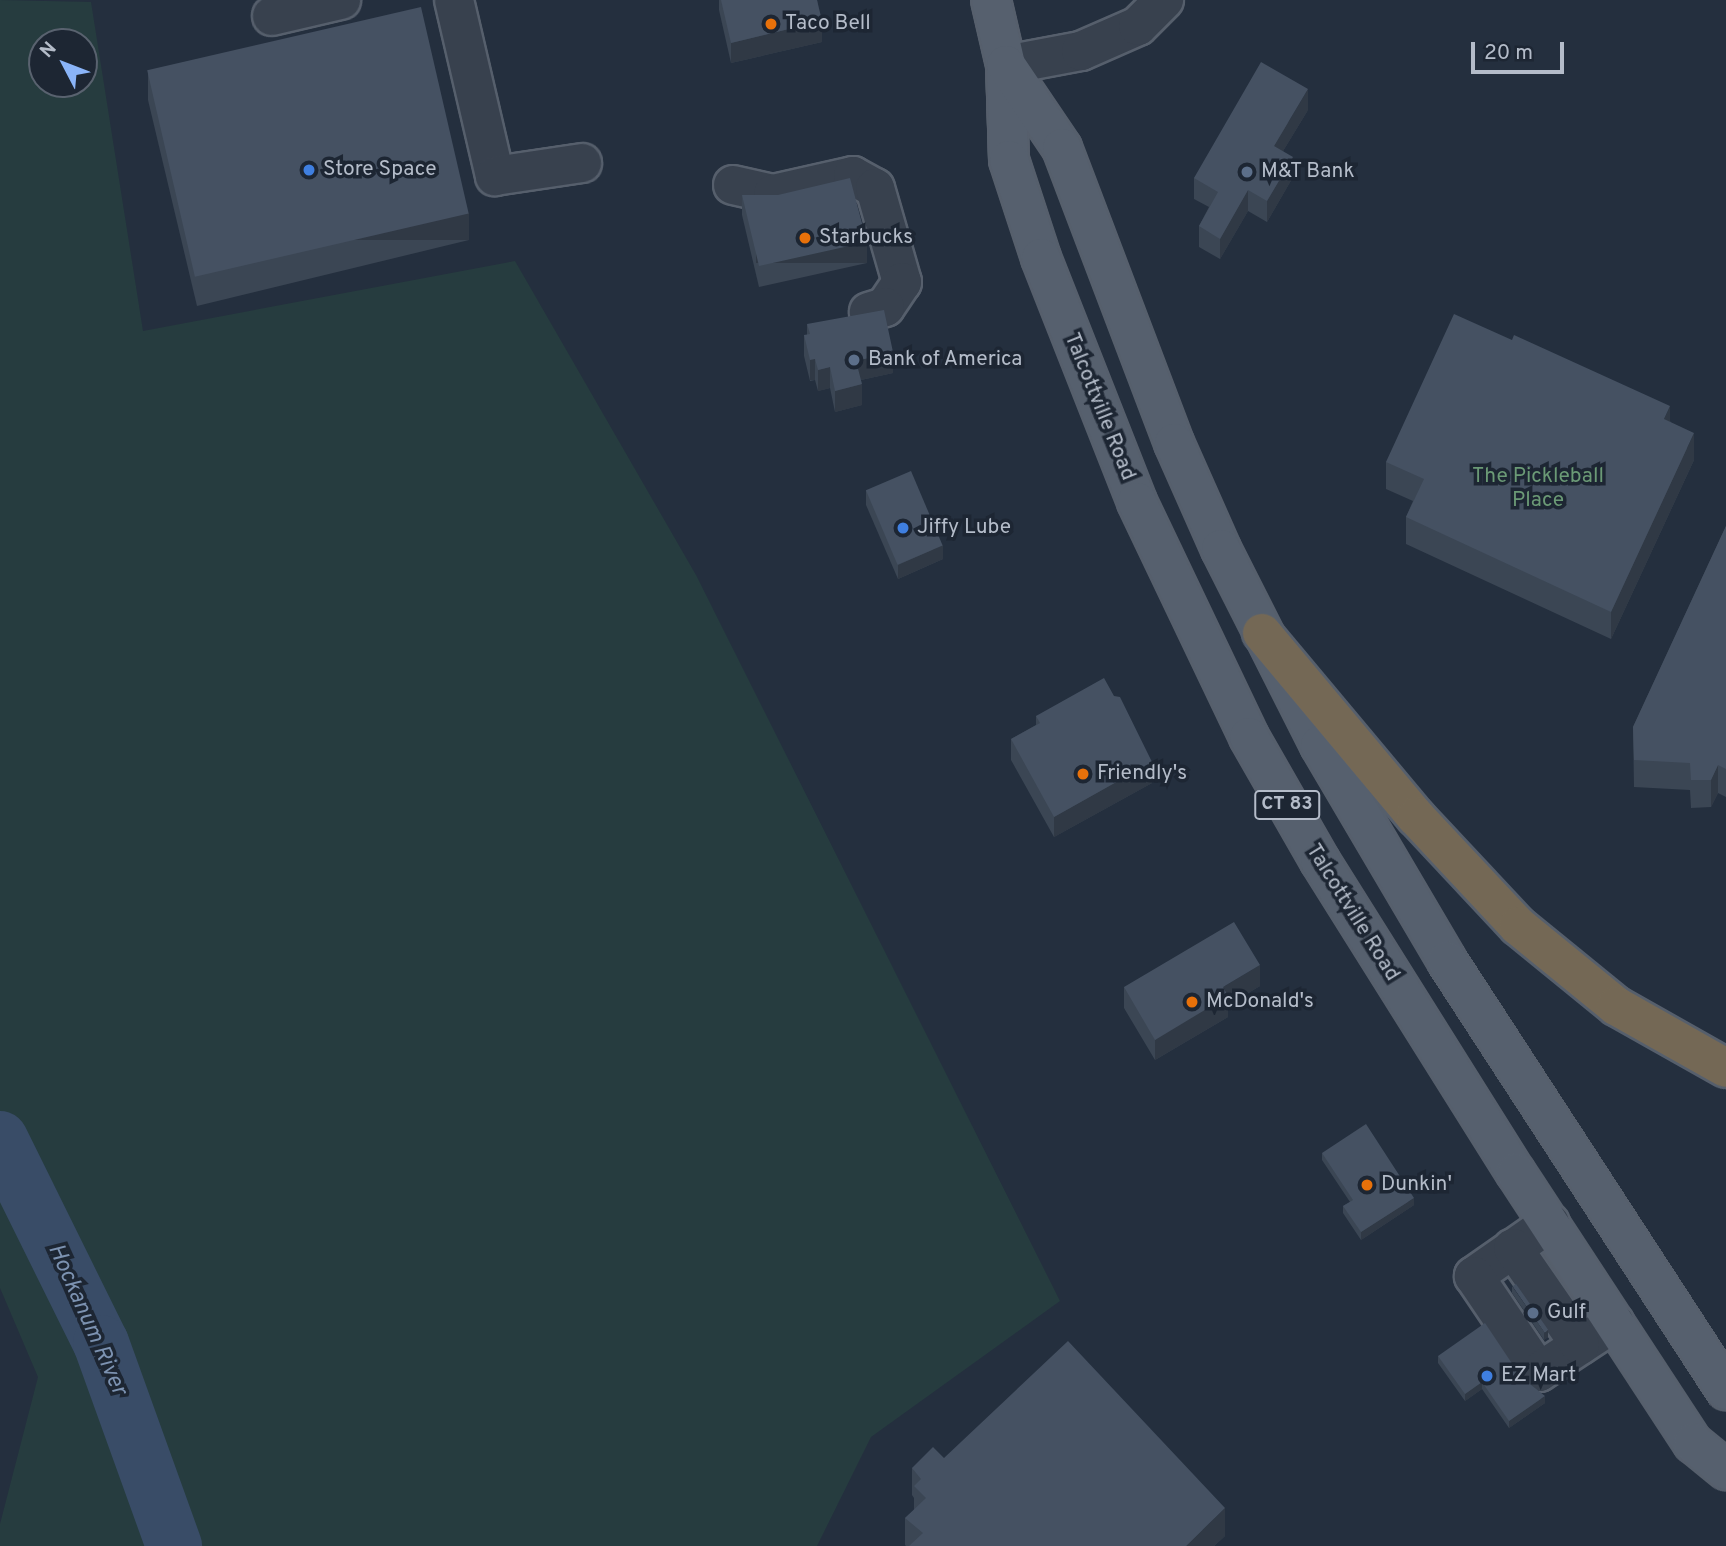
<!DOCTYPE html>
<html>
<head>
<meta charset="utf-8">
<style>
  body { margin:0 }
  #map { position:relative; width:1726px; height:1546px; overflow:hidden; background:#242f3e; font-family:Overpass,sans-serif }
  div>[style] { position:absolute }
  .green>* { inset:0; background:#263c3f }
  .river>* { height:56px; margin:-28px; padding:0 28px; transform-origin:28px; border-radius:28px; background:#394c67 }
  .roads { filter:drop-shadow(2px 0 #565f6c) drop-shadow(-2px 0 #565f6c) drop-shadow(0 2px #565f6c) drop-shadow(0 -2px #565f6c) }
  .minor>* { height:38px; margin:-19px; padding:0 19px; transform-origin:19px; border-radius:19px; background:#38414e }
  .major>* { height:38px; margin:-19px; padding:0 19px; transform-origin:19px; border-radius:19px; background:#56606e }
  .highway>* { height:38px; margin:-19px; padding:0 19px; transform-origin:19px; border-radius:19px; background:#746855 }
  .wall>* { inset:0; background:#3b4654 }
  .shaded-wall>* { inset:0; background:#303945; transform-origin:0 0 }
  .building>* { inset:0; background:#455162; transform-origin:0 0 }
  .dots>* { width:19px; height:19px; translate:-50% -50%; box-sizing:border-box; border:4px solid #1d2633; border-radius:50% }
  span { translate:-50% -50%; white-space:nowrap; text-align:center; line-height:1.15; -webkit-text-stroke:7px #1d2633; paint-order:stroke }
  .shield-label span { padding:2px 5px; background:#1d2633; border:2px solid; border-radius:5px; -webkit-text-stroke-width:0 }
  .shield-label { font-size:19px; color:#b4bcc9; font-weight:700 }
  .poi-label { font-size:21px; color:#b4bcc9 }
  .left { translate:0 -50%; text-align:left }
  .street-label { font-size:21px; color:#b4bcc9 }
  .park-label { font-size:21px; color:#6b9a76 }
  .water-label { font-size:23px; color:#7c92b1; font-style:italic }
  .north { position:absolute; left:28px; top:28px; width:70px; height:70px; box-sizing:border-box; background:#1d2633; border:2px solid #59626f; border-radius:50%; rotate:312deg; font-size:19px; font-weight:700; line-height:28px; text-align:center; color:#b4bcc9 }
  .north::after { content:''; display:block; margin:auto; width:24px; height:32px; background:#8ab4f8; clip-path:polygon(50% 0,100% 100%,50% 72%,0 100%) }
  .scale { position:absolute; left:1471px; top:42px; width:93px; height:32px; box-sizing:border-box; border:4px solid #b4bcc9; border-top:0; padding-left:9px; font-size:21px; line-height:24px; white-space:nowrap; color:#b4bcc9; -webkit-text-stroke:5px #1d2633; paint-order:stroke }
</style>
</head>
<body>
<div id="map">
  <div class="green">
    <i style="clip-path:polygon(evenodd,0 0,91px 2px,143px 331px,515px 261px,696px 575px,1060px 1301px,871px 1437px,817px 1546px,0 1546px,0 1524px,38px 1377px,0 1288px,0 0,84px 42px,84px 84px,42px 84px,42px 42px,84px 42px)"></i>
  </div>
  <div class="river">
    <i style="left:0;top:1139px;width:228px;rotate:63.7deg"></i>
    <i style="left:101px;top:1343px;width:216px;rotate:70.2deg"></i>
  </div>
  <div class="roads">
    <div class="minor">
      <i style="left:454px;top:0;width:181px;rotate:76.9deg"></i>
      <i style="left:495px;top:176px;width:88px;rotate:-8.5deg"></i>
      <i style="left:272px;top:16px;width:71px;rotate:-13.1deg"></i>
      <i style="left:1006px;top:65px;width:76px;rotate:-10.6deg"></i>
      <i style="left:1081px;top:51px;width:62px;rotate:-23.7deg"></i>
      <i style="left:1138px;top:26px;width:37px;rotate:-45deg"></i>
      <i style="left:733px;top:185px;width:41px;rotate:12.7deg"></i>
      <i style="left:773px;top:194px;width:82px;rotate:-12.7deg"></i>
      <i style="left:853px;top:176px;width:25px;rotate:29deg"></i>
      <i style="left:875px;top:188px;width:98px;rotate:74deg"></i>
      <i style="left:902px;top:282px;width:30px;rotate:124deg"></i>
      <i style="left:885px;top:307px;width:17px;rotate:163deg"></i>
      <i style="left:1550px;top:1223px;width:93px;rotate:145.1deg"></i>
      <i style="left:1474px;top:1276px;width:116px;rotate:55.9deg"></i>
      <i style="left:1539px;top:1372px;width:90px;rotate:-33.2deg"></i>
      <i style="left:1513px;top:1248px;width:118px;rotate:55.4deg"></i>
    </div>
    <div class="major">
      <i style="left:991px;top:0;width:67px;rotate:77deg"></i>
      <i style="left:1006px;top:65px;width:95px;rotate:88.2deg"></i>
      <i style="left:1009px;top:160px;width:103px;rotate:71.9deg"></i>
      <i style="left:1041px;top:258px;width:262px;rotate:68.5deg"></i>
      <i style="left:1137px;top:502px;width:260px;rotate:64.5deg"></i>
      <i style="left:1249px;top:737px;width:143px;rotate:60.2deg"></i>
      <i style="left:1320px;top:861px;width:368px;rotate:57.9deg"></i>
      <i style="left:1516px;top:1173px;width:323px;rotate:56.8deg"></i>
      <i style="left:1693px;top:1443px;width:43px;rotate:39.3deg"></i>
      <i style="left:1006px;top:65px;width:100px;rotate:56deg"></i>
      <i style="left:1062px;top:148px;width:316px;rotate:69.2deg"></i>
      <i style="left:1174px;top:443px;width:116px;rotate:66.1deg"></i>
      <i style="left:1221px;top:549px;width:220px;rotate:63.2deg"></i>
      <i style="left:1320px;top:745px;width:251px;rotate:59.5deg"></i>
      <i style="left:1447px;top:961px;width:512px;rotate:56.96deg"></i>
    </div>
    <div class="highway">
      <i style="left:1262px;top:633px;width:240px;rotate:50.1deg"></i>
      <i style="left:1416px;top:817px;width:149px;rotate:46.9deg"></i>
      <i style="left:1518px;top:926px;width:127px;rotate:39.2deg"></i>
      <i style="left:1616px;top:1006px;width:126px;rotate:29.4deg"></i>
    </div>
  </div>
  <div class="wall">
    <i style="clip-path:polygon(719px 0,817px 0,822px 42px,731px 63px,719px 10px)"></i>
    <i style="clip-path:polygon(148px 72px,469px 240px,197px 306px,148px 100px)"></i>
    <i style="clip-path:polygon(1308px 110px,1283px 151px,1293px 177px,1267px 222px,1248px 211px,1220px 259px,1199px 247px,1199px 226px,1209px 207px,1194px 199px,1194px 178px)"></i>
    <i style="clip-path:polygon(742px 195px,867px 263px,759px 287px,742px 215px)"></i>
    <i style="clip-path:polygon(807px 324px,893px 373px,861px 380px,862px 405px,835px 412px,830px 388px,818px 391px,815px 380px,810px 381px,804px 356px,804px 335px,807px 335px)"></i>
    <i style="clip-path:polygon(1670px 421px,1694px 460px,1611px 639px,1406px 544px,1406px 517px,1413px 501px,1386px 489px,1386px 462px)"></i>
    <i style="clip-path:polygon(866px 490px,943px 559px,898px 579px,866px 505px)"></i>
    <i style="clip-path:polygon(1726px 526px,1726px 797px,1718px 793px,1711px 807px,1691px 808px,1690px 790px,1634px 787px,1633px 727px)"></i>
    <i style="clip-path:polygon(1114px 696px,1152px 783px,1054px 837px,1011px 760px,1011px 739px,1036px 725px,1036px 716px)"></i>
    <i style="clip-path:polygon(1260px 986px,1228px 1005px,1228px 1017px,1155px 1060px,1124px 1008px,1124px 987px)"></i>
    <i style="clip-path:polygon(1322px 1153px,1414px 1205px,1361px 1240px,1343px 1213px,1343px 1206px,1350px 1202px,1322px 1160px)"></i>
    <i style="clip-path:polygon(1512px 1286px,1548px 1337px,1544px 1340px,1512px 1293px)"></i>
    <i style="clip-path:polygon(1438px 1356px,1521px 1377px,1545px 1403px,1509px 1428px,1482px 1389px,1465px 1401px,1438px 1363px)"></i>
    <i style="clip-path:polygon(944px 1458px,1225px 1536px,1214px 1546px,906px 1546px,905px 1545px,905px 1518px,914px 1510px,914px 1498px,912px 1495px,912px 1468px)"></i>
  </div>
  <div class="shaded-wall">
    <i style="clip-path:polygon(822px 21px,822px 42px,731px 63px,731px 43px)"></i>
    <i style="clip-path:polygon(1308px 89px,1308px 110px,1274px 166px,1274px 146px)"></i>
    <i style="clip-path:polygon(1293px 157px,1293px 177px,1267px 222px,1267px 201px)"></i>
    <i style="clip-path:polygon(1248px 190px,1248px 211px,1220px 259px,1220px 239px)"></i>
    <i style="left:469px;top:213px;width:27px;height:280px;rotate:90deg"></i>
    <i style="left:867px;top:242px;width:21px;height:111px;rotate:90deg"></i>
    <i style="clip-path:polygon(893px 352px,893px 373px,856px 381px,856px 361px)"></i>
    <i style="left:815px;top:359px;width:21px;height:5px;rotate:90deg"></i>
    <i style="clip-path:polygon(830px 367px,830px 388px,818px 391px,818px 370px)"></i>
    <i style="clip-path:polygon(862px 384px,862px 405px,835px 412px,835px 391px)"></i>
    <i style="clip-path:polygon(1670px 406px,1670px 434px,1664px 419px)"></i>
    <i style="clip-path:polygon(1694px 433px,1694px 460px,1611px 639px,1611px 612px)"></i>
    <i style="clip-path:polygon(943px 545px,943px 559px,898px 579px,898px 565px)"></i>
    <i style="clip-path:polygon(1152px 762px,1152px 783px,1054px 837px,1054px 817px)"></i>
    <i style="clip-path:polygon(1718px 765px,1718px 793px,1711px 807px,1711px 780px)"></i>
    <i style="clip-path:polygon(1260px 965px,1260px 986px,1228px 1005px,1228px 1017px,1155px 1060px,1155px 1040px,1223px 987px)"></i>
    <i style="clip-path:polygon(1414px 1198px,1414px 1205px,1361px 1240px,1361px 1232px)"></i>
    <i style="clip-path:polygon(1548px 1330px,1548px 1337px,1544px 1340px,1544px 1333px)"></i>
    <i style="clip-path:polygon(1482px 1382px,1482px 1389px,1465px 1401px,1465px 1394px)"></i>
    <i style="clip-path:polygon(1545px 1396px,1545px 1403px,1509px 1428px,1509px 1421px)"></i>
    <i style="clip-path:polygon(1225px 1508px,1225px 1536px,1214px 1546px,1186px 1546px)"></i>
  </div>
  <div class="building">
    <i style="clip-path:polygon(721px 0,817px 0,822px 21px,731px 43px)"></i>
    <i style="left:421px;top:7px;width:212px;height:281px;rotate:77deg"></i>
    <i style="clip-path:polygon(1261px 62px,1308px 89px,1274px 146px,1293px 157px,1267px 201px,1248px 190px,1220px 239px,1199px 226px,1218px 192px,1194px 178px)"></i>
    <i style="clip-path:polygon(850px 178px,867px 242px,759px 266px,742px 195px,778px 195px)"></i>
    <i style="clip-path:polygon(884px 310px,893px 352px,856px 361px,862px 384px,835px 391px,830px 367px,818px 370px,815px 359px,810px 360px,804px 335px,810px 334px,807px 324px)"></i>
    <i style="clip-path:polygon(1454px 314px,1512px 340px,1514px 335px,1670px 406px,1664px 419px,1694px 433px,1611px 612px,1406px 517px,1424px 479px,1386px 462px)"></i>
    <i style="left:911px;top:471px;width:81px;height:49px;rotate:67deg"></i>
    <i style="clip-path:polygon(1726px 526px,1726px 769px,1718px 765px,1711px 780px,1691px 780px,1690px 763px,1634px 760px,1633px 727px)"></i>
    <i style="clip-path:polygon(1104px 678px,1114px 696px,1120px 697px,1152px 762px,1054px 817px,1011px 739px,1040px 723px,1036px 716px)"></i>
    <i style="clip-path:polygon(1234px 922px,1260px 965px,1223px 987px,1228px 996px,1155px 1040px,1124px 987px)"></i>
    <i style="clip-path:polygon(1366px 1124px,1414px 1198px,1361px 1232px,1343px 1206px,1353px 1200px,1322px 1153px)"></i>
    <i style="left:1516px;top:1284px;width:56px;height:4px;rotate:55deg"></i>
    <i style="clip-path:polygon(1485px 1323px,1521px 1377px,1545px 1396px,1509px 1421px,1482px 1382px,1465px 1394px,1438px 1356px)"></i>
    <i style="clip-path:polygon(1068px 1341px,1225px 1508px,1186px 1546px,909px 1546px,923px 1533px,905px 1518px,926px 1498px,914px 1486px,921px 1479px,912px 1468px,933px 1447px,944px 1458px)"></i>
  </div>
  <div class="dots">
    <i style="left:771px;top:24px;background:#e8710a"></i>
    <i style="left:309px;top:170px;background:#3f7fe0"></i>
    <i style="left:1247px;top:172px;background:#5c6f8a"></i>
    <i style="left:805px;top:238px;background:#e8710a"></i>
    <i style="left:854px;top:360px;background:#5c6f8a"></i>
    <i style="left:903px;top:528px;background:#3f7fe0"></i>
    <i style="left:1083px;top:774px;background:#e8710a"></i>
    <i style="left:1192px;top:1002px;background:#e8710a"></i>
    <i style="left:1367px;top:1185px;background:#e8710a"></i>
    <i style="left:1533px;top:1313px;background:#5c6f8a"></i>
    <i style="left:1487px;top:1376px;background:#3f7fe0"></i>
  </div>
  <div class="shield-label">
    <span style="left:1287px;top:805px">CT 83</span>
  </div>
  <div class="poi-label">
    <span class="left" style="left:785px;top:24px">Taco Bell</span>
    <span class="left" style="left:323px;top:170px">Store Space</span>
    <span class="left" style="left:1261px;top:172px">M&amp;T Bank</span>
    <span class="left" style="left:819px;top:238px">Starbucks</span>
    <span class="left" style="left:868px;top:360px">Bank of America</span>
    <span class="left" style="left:917px;top:528px">Jiffy Lube</span>
    <span class="left" style="left:1097px;top:774px">Friendly's</span>
    <span class="left" style="left:1206px;top:1002px">McDonald's</span>
    <span class="left" style="left:1381px;top:1185px">Dunkin'</span>
    <span class="left" style="left:1547px;top:1313px">Gulf</span>
    <span class="left" style="left:1501px;top:1376px">EZ Mart</span>
  </div>
  <div class="street-label">
    <span style="left:1099px;top:407px;rotate:68deg">Talcottville Road</span>
    <span style="left:1352px;top:913px;rotate:58deg">Talcottville Road</span>
  </div>
  <div class="park-label">
    <span style="left:1538px;top:489px">The Pickleball<br>Place</span>
  </div>
  <div class="water-label">
    <span style="left:86px;top:1320px;rotate:66deg">Hockanum River</span>
  </div>
  <div class="north">N</div>
  <div class="scale">20 m</div>
</div>
</body>
</html>
